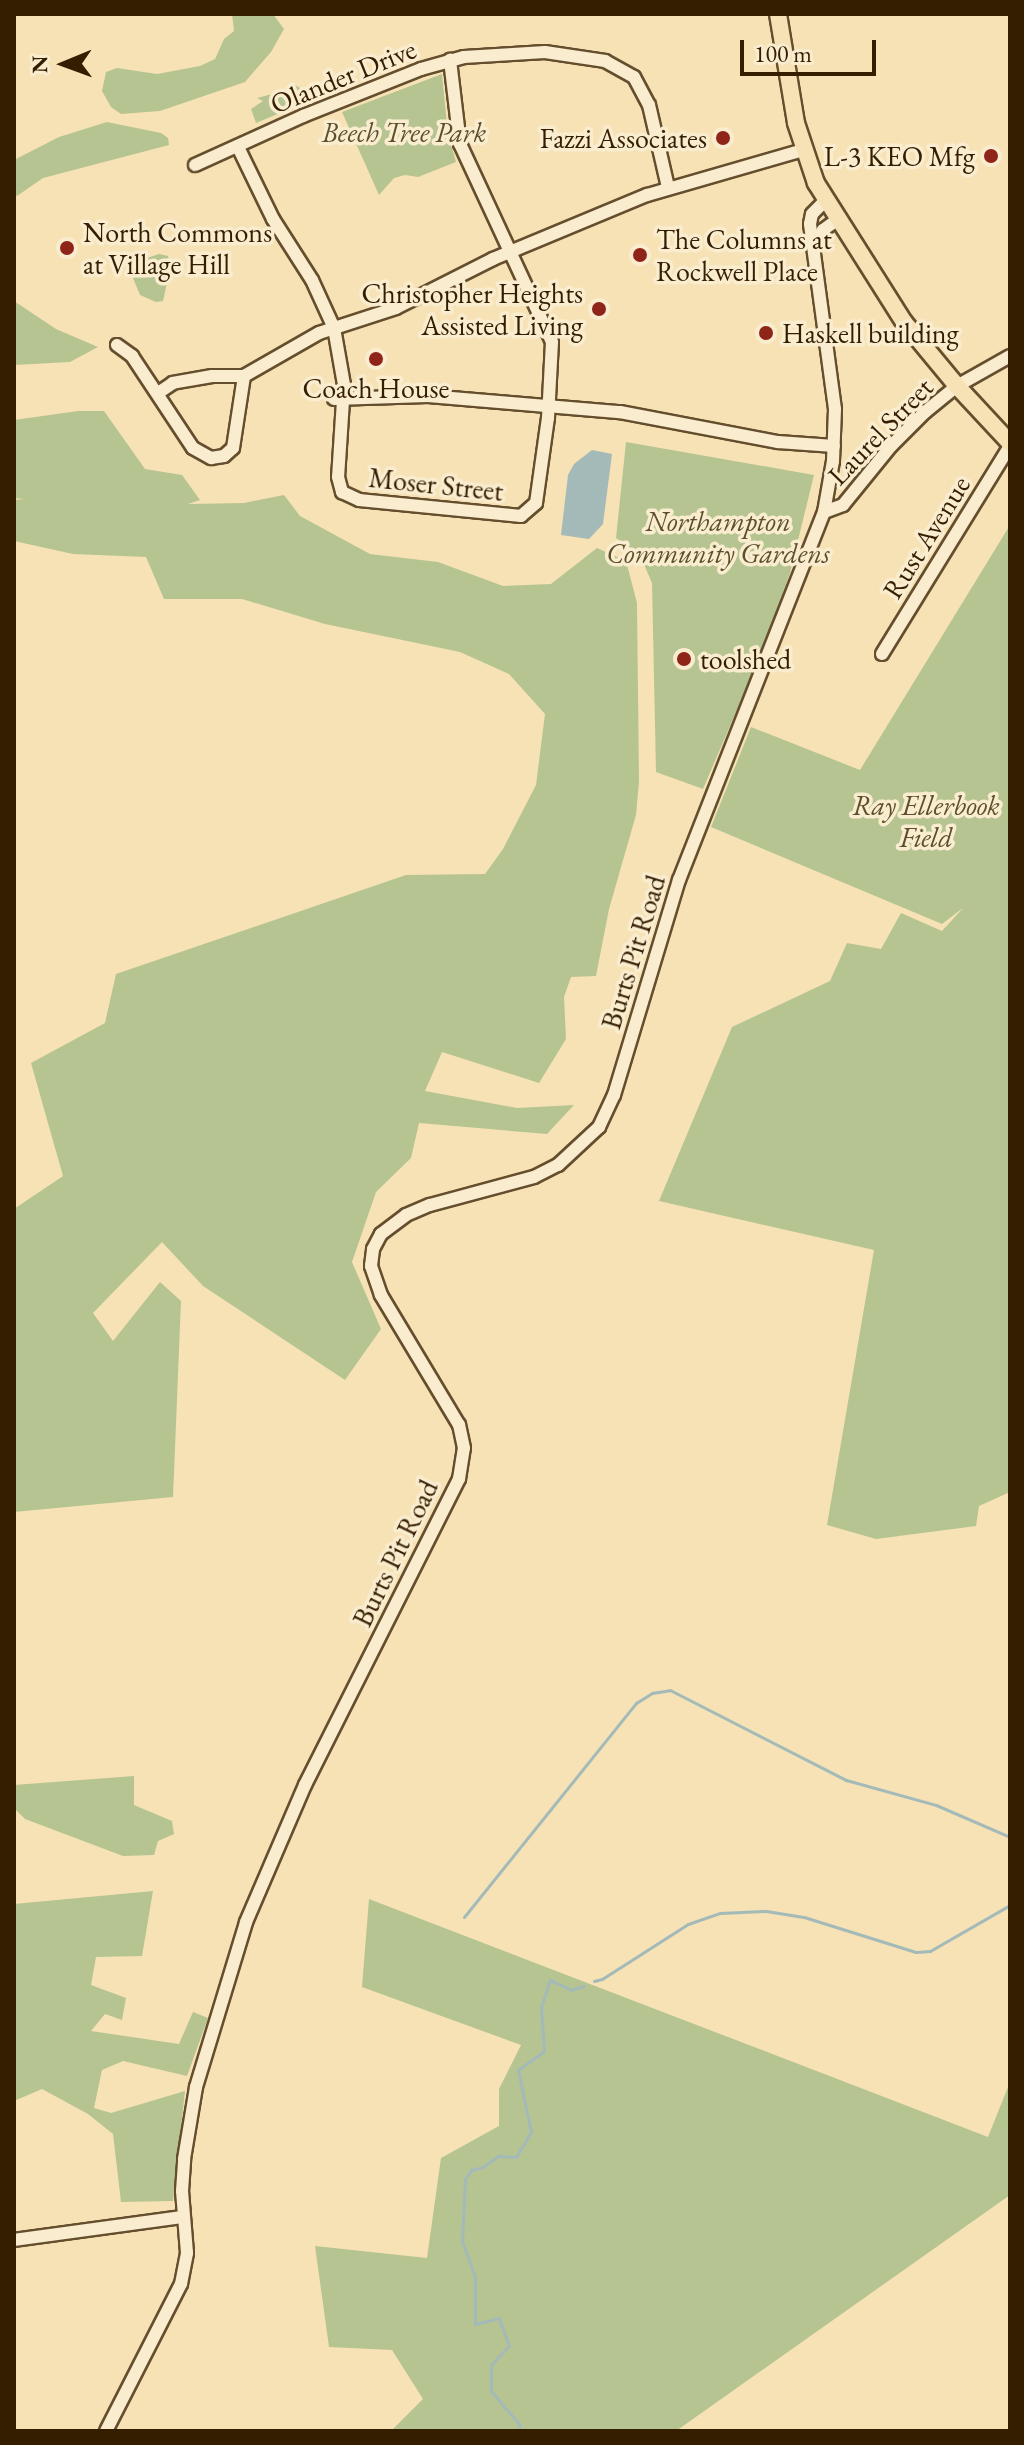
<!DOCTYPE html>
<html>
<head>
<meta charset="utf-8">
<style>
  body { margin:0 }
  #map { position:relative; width:1024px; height:2445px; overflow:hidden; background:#f6e2b5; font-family:"EB Garamond",serif }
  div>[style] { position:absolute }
  .green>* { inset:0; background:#b6c492 }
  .water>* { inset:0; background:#a3bab9 }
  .stream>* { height:3px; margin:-1.5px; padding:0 1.5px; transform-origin:1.5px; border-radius:1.5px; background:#a3bab9 }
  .roads { filter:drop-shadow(2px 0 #654e2d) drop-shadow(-2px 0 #654e2d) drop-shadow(0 2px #654e2d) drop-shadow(0 -2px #654e2d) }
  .minor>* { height:12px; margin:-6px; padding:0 6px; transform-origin:6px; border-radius:6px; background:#f9eccf }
  .major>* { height:16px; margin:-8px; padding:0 8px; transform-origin:8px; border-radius:8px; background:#f6e2b5 }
  .dots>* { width:22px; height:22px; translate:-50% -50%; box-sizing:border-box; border:4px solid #f9eccf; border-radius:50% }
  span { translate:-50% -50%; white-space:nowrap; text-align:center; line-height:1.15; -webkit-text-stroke:7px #f9eccf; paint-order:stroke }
  .street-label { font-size:28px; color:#351d00 }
  .park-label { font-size:28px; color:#5c4f2c; font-style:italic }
  .poi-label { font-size:28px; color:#351d00 }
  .right { translate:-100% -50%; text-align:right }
  .left { translate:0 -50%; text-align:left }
  .frame { position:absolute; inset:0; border:16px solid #351d00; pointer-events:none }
  .north { position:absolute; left:24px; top:24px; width:80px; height:80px; -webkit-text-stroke:6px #f9eccf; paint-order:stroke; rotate:269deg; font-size:22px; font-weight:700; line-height:32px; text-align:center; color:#351d00 }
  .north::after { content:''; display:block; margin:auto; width:28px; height:36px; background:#351d00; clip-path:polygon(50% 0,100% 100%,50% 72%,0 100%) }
  .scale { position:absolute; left:740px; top:40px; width:136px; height:36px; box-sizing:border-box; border:4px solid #351d00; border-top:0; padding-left:10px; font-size:24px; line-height:28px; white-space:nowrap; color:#351d00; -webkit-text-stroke:6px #f9eccf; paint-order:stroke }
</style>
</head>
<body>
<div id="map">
  <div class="green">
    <i style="clip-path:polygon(232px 14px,273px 14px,284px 29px,271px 52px,245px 82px,160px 111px,121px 114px,111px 107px,102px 91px,106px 72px,117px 68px,157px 74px,200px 66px,215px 59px,224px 39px,234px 31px)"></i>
    <i style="clip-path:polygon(442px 74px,448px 134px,456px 162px,418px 177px,405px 175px,394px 178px,379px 195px,342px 112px)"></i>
    <i style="clip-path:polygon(293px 84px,302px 89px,306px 102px,256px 123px,251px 109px,263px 101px,257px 98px,288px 90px)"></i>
    <i style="clip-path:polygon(107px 122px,161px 133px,168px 138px,169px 145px,43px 178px,17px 196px,14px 194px,14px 160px,59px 137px)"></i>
    <i style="clip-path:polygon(159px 254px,168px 256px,170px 269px,163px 301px,156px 302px,140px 295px,133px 278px,138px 261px)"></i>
    <i style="clip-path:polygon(14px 301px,56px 329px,98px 347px,70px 362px,14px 365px)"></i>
    <i style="clip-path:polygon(78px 411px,104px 411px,145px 469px,182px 475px,200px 500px,188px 504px,244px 503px,284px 495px,300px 516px,370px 554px,438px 562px,503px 586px,551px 584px,597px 548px,626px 561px,637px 603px,639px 781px,636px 815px,609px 909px,596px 976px,571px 977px,564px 997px,566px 1039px,539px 1083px,442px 1052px,425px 1091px,517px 1108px,574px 1105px,547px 1134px,419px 1123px,411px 1158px,376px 1192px,352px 1262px,381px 1329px,345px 1380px,203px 1286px,162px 1242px,93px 1313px,113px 1341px,160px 1282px,181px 1301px,173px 1497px,14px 1512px,14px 1209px,63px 1176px,31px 1063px,105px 1023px,116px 974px,406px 875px,485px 874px,503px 849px,536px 785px,545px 714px,509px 674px,460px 652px,325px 624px,242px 599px,164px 599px,146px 557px,73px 554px,14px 541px,14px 500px,24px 499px,14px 498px,14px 420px)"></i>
    <i style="clip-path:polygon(626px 442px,814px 475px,790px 573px,768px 637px,703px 789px,656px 772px,652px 583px,643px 562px,632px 549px,616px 538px)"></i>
    <i style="clip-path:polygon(1010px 525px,1010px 1492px,979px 1506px,976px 1526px,876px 1539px,827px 1525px,874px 1250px,659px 1201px,732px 1027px,830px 981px,847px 943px,881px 949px,901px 913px,942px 931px,963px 908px,942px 924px,711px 827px,751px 727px,860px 770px)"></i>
    <i style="clip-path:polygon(134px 1776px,134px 1805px,172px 1821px,174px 1834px,158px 1841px,154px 1855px,123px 1856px,25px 1819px,14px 1808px,14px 1785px)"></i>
    <i style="clip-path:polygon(153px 1891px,142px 1956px,96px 1957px,91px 1985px,126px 1998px,122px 2020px,105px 2014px,91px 2031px,179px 2044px,193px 2012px,208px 2018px,187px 2076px,123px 2061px,102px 2070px,94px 2108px,111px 2113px,185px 2091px,173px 2201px,121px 2202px,113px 2134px,88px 2114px,42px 2089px,14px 2101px,14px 1904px)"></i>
    <i style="clip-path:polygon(369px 1899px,988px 2137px,1010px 2082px,1010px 2195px,676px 2431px,391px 2431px,423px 2399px,392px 2350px,329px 2347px,315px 2246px,427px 2258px,441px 2158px,499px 2126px,499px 2089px,521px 2045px,362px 1987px)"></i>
  </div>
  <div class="water">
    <i style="clip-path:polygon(592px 450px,612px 454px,603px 524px,589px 539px,561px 535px,568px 475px,574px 464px)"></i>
  </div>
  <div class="stream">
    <i style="left:464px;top:1917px;width:275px;rotate:-51.2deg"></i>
    <i style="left:636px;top:1703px;width:19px;rotate:-32deg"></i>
    <i style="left:652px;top:1693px;width:18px;rotate:-9deg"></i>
    <i style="left:670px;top:1690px;width:198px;rotate:27.1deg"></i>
    <i style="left:846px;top:1780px;width:93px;rotate:15.5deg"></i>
    <i style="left:936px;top:1805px;width:81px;rotate:23.4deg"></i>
    <i style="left:594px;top:1981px;width:8px;rotate:-14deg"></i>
    <i style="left:602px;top:1979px;width:102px;rotate:-32.6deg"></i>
    <i style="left:688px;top:1924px;width:34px;rotate:-19deg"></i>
    <i style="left:720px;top:1913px;width:46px;rotate:-2.5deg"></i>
    <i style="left:766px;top:1911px;width:38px;rotate:9deg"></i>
    <i style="left:804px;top:1917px;width:117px;rotate:17.4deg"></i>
    <i style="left:916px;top:1952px;width:14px;rotate:-4deg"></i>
    <i style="left:930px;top:1951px;width:92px;rotate:-29.9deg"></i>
    <i style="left:520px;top:2431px;width:7px;rotate:-98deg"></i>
    <i style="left:519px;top:2424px;width:43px;rotate:-130.3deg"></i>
    <i style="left:491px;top:2391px;width:26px;rotate:-90deg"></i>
    <i style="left:491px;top:2365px;width:26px;rotate:-47deg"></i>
    <i style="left:509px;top:2346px;width:30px;rotate:-110deg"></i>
    <i style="left:499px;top:2318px;width:25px;rotate:166deg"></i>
    <i style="left:475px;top:2324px;width:47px;rotate:-90deg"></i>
    <i style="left:475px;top:2277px;width:37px;rotate:-110deg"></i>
    <i style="left:462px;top:2242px;width:63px;rotate:-87.3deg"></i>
    <i style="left:465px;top:2179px;width:11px;rotate:-56deg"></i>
    <i style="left:471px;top:2170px;width:12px;rotate:-14deg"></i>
    <i style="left:483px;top:2167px;width:19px;rotate:-36deg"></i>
    <i style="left:498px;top:2156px;width:18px;rotate:3deg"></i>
    <i style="left:516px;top:2157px;width:29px;rotate:-59deg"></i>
    <i style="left:531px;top:2132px;width:63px;rotate:-101.8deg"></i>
    <i style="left:518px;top:2070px;width:32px;rotate:-36deg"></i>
    <i style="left:544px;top:2051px;width:44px;rotate:-93.9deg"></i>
    <i style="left:541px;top:2007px;width:28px;rotate:-72deg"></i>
    <i style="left:550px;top:1980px;width:23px;rotate:25deg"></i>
    <i style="left:571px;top:1990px;width:13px;rotate:-18deg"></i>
  </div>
  <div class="roads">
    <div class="minor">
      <i style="left:238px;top:147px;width:80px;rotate:64.1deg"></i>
      <i style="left:273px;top:219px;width:72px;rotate:57.4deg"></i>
      <i style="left:312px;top:280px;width:53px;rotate:65.4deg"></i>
      <i style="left:334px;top:328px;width:58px;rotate:80deg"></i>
      <i style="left:344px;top:385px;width:92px;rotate:93.7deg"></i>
      <i style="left:338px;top:477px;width:16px;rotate:75deg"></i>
      <i style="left:342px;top:492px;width:19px;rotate:25deg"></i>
      <i style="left:359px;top:500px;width:163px;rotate:5.6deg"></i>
      <i style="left:521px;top:516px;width:20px;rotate:-41deg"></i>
      <i style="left:536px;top:503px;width:86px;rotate:-82deg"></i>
      <i style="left:548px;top:418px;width:76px;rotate:-87deg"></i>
      <i style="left:552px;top:342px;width:218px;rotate:-114.9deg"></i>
      <i style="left:460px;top:144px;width:85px;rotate:-96.8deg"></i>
      <i style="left:195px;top:165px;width:119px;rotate:-24.4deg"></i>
      <i style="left:303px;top:116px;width:127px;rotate:-21.7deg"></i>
      <i style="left:421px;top:69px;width:45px;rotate:-15.6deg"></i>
      <i style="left:464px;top:57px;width:81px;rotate:-3.5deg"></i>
      <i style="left:545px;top:52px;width:61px;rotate:8.5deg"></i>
      <i style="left:605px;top:61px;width:33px;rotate:29deg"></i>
      <i style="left:634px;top:77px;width:32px;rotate:62deg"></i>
      <i style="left:649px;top:105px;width:84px;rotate:77deg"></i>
      <i style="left:815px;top:245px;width:17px;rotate:-62deg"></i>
      <i style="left:823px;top:230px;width:19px;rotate:-36deg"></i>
      <i style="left:117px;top:345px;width:19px;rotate:36deg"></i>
      <i style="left:132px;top:356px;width:110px;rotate:56.5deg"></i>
      <i style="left:193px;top:448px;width:21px;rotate:29deg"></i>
      <i style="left:211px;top:458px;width:13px;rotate:-9deg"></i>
      <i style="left:224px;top:456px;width:12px;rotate:-42deg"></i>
      <i style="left:233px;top:448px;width:73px;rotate:-81.3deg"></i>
      <i style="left:244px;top:376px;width:32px;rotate:180deg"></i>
      <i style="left:212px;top:376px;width:40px;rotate:170deg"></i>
      <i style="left:173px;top:383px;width:18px;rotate:146deg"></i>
      <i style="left:244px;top:376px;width:86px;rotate:-29.8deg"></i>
      <i style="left:319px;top:333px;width:81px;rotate:-18deg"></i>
      <i style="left:396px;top:308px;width:109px;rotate:-26.8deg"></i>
      <i style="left:493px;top:259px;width:167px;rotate:-22.6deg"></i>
      <i style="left:647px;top:195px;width:162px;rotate:-16.1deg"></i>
      <i style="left:334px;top:399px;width:94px;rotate:-1.8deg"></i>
      <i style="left:428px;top:396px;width:193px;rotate:4.8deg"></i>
      <i style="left:620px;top:412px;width:161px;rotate:10.8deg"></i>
      <i style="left:778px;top:442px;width:56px;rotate:4.1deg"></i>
      <i style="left:824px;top:512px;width:20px;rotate:-20deg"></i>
      <i style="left:843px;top:505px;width:76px;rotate:-50.9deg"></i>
      <i style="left:891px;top:446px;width:48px;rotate:-45deg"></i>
      <i style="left:925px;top:412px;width:41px;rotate:-39.1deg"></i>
      <i style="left:957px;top:386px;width:61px;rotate:-29.5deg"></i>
      <i style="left:882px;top:654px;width:244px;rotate:-58.4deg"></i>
      <i style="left:14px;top:2240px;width:171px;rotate:-7.8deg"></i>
      <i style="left:106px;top:2431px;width:165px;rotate:-63deg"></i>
      <i style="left:181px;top:2284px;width:32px;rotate:-79deg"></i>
      <i style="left:187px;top:2253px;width:62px;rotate:-94.6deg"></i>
      <i style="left:182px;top:2191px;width:32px;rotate:-86deg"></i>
      <i style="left:184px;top:2159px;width:73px;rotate:-80.5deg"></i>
      <i style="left:196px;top:2087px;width:172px;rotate:-73.1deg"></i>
      <i style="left:246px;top:1922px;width:149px;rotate:-66.7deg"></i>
      <i style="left:305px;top:1785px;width:343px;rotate:-63.3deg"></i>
      <i style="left:459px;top:1479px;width:31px;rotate:-81deg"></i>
      <i style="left:464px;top:1448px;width:24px;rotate:-102deg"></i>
      <i style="left:459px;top:1425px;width:152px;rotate:-121deg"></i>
      <i style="left:381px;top:1295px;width:31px;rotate:-109deg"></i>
      <i style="left:371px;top:1266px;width:17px;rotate:-83deg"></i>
      <i style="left:373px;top:1249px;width:17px;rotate:-62deg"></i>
      <i style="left:381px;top:1234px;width:31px;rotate:-37deg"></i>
      <i style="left:406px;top:1215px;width:26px;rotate:-23deg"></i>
      <i style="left:430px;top:1205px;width:108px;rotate:-15.1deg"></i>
      <i style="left:534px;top:1177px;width:27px;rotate:-27deg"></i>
      <i style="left:558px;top:1165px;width:56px;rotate:-42.8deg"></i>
      <i style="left:599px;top:1127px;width:35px;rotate:-65deg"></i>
      <i style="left:614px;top:1095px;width:225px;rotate:-73.2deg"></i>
      <i style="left:679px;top:880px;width:396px;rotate:-68.5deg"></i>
      <i style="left:824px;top:512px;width:52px;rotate:-80deg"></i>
      <i style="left:833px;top:461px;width:52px;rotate:-87.8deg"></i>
      <i style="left:835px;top:409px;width:187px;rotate:-97.7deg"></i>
      <i style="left:810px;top:224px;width:10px;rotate:-79deg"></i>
      <i style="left:812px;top:214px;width:20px;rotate:-45deg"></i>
    </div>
    <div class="major">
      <i style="left:778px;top:14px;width:110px;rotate:80.6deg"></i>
      <i style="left:796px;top:123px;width:63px;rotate:71.6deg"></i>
      <i style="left:816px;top:183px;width:165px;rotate:57.7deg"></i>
      <i style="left:904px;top:322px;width:83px;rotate:50.4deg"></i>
      <i style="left:957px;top:386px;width:78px;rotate:47.1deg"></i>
    </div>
  </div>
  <div class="dots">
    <i style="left:723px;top:138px;background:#8f2418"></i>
    <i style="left:991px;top:156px;background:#8f2418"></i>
    <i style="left:67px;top:248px;background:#8f2418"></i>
    <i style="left:640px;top:255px;background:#8f2418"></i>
    <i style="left:599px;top:309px;background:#8f2418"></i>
    <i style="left:766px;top:333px;background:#8f2418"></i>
    <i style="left:376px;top:359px;background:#8f2418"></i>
    <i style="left:684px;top:659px;background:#8f2418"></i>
  </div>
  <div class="street-label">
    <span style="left:343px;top:76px;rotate:-22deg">Olander Drive</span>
    <span style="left:880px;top:431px;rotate:-46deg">Laurel Street</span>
    <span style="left:436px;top:484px;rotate:6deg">Moser Street</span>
    <span style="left:926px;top:537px;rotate:-58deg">Rust Avenue</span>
    <span style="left:633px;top:952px;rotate:-73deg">Burts Pit Road</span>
    <span style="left:395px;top:1553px;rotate:-64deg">Burts Pit Road</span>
  </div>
  <div class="park-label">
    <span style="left:404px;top:132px">Beech Tree Park</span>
    <span style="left:718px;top:537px">Northampton<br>Community Gardens</span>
    <span style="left:926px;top:821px">Ray Ellerbook<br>Field</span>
  </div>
  <div class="poi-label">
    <span class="right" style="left:707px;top:138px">Fazzi Associates</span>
    <span class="right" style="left:975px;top:156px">L-3 KEO Mfg</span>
    <span class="left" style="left:83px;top:248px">North Commons<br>at Village Hill</span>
    <span class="left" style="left:656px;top:255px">The Columns at<br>Rockwell Place</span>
    <span class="right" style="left:583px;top:309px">Christopher Heights<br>Assisted Living</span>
    <span class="left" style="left:782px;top:333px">Haskell building</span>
    <span style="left:376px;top:388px">Coach House</span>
    <span class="left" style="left:700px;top:659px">toolshed</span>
  </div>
  <div class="frame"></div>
  <div class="north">N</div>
  <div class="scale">100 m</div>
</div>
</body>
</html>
